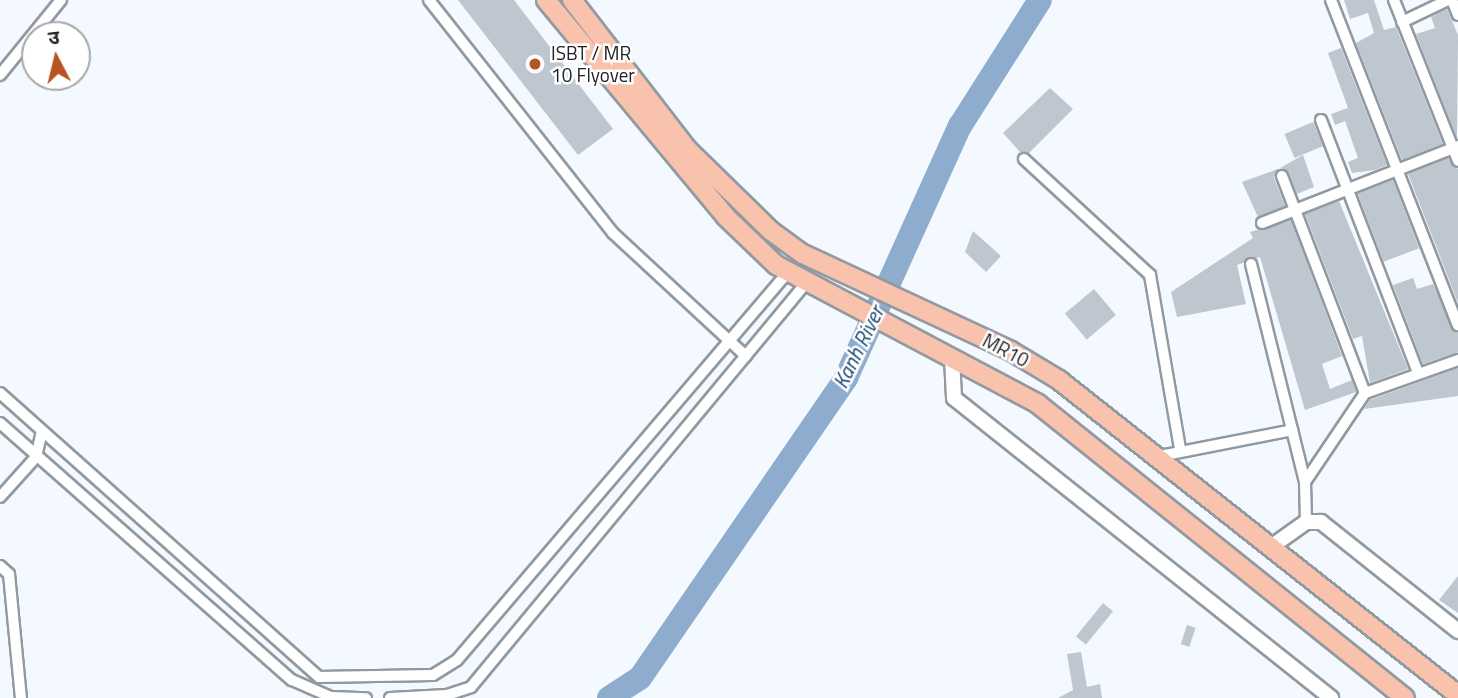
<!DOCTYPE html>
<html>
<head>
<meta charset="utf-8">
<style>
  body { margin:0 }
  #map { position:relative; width:1458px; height:698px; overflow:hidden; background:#f3f9fe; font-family:"Titillium Web","Noto Sans Devanagari",sans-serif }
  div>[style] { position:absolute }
  .river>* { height:24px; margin:-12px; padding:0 12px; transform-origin:12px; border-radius:12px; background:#8eadce }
  .building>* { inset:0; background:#bec6cf; transform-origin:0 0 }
  .roads { filter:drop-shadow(2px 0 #9199a1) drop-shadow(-2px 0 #9199a1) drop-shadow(0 2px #9199a1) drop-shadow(0 -2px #9199a1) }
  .minor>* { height:10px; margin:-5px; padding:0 5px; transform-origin:5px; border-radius:5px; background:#fff }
  .tertiary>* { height:14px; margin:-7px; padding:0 7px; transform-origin:7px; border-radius:7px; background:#fff }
  .primary>* { height:18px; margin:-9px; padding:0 9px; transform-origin:9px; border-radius:9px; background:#f8c2ac }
  .dots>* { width:19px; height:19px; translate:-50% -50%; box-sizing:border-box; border:4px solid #fff; border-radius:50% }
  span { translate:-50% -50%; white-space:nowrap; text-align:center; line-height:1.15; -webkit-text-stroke:5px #fff; paint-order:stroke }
  .poi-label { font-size:19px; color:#202327 }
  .left { translate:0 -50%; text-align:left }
  .street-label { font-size:19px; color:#202327 }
  .water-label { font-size:21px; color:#184671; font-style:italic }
  .north { position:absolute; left:21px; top:21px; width:70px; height:70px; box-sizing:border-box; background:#fff; border:2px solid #a6a7a9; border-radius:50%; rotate:353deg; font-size:19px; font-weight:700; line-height:28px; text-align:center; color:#202327 }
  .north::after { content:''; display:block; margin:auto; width:24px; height:32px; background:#b85323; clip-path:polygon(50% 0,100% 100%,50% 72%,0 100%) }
</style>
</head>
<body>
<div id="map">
  <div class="river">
    <i style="left:609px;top:698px;width:37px;rotate:-33deg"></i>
    <i style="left:640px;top:678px;width:364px;rotate:-55.5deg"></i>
    <i style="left:846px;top:378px;width:277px;rotate:-65.7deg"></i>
    <i style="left:960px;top:126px;width:149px;rotate:-57.6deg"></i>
  </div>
  <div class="building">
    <i style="clip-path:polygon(458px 0,514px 0,613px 129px,578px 155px)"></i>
    <i style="clip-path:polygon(1344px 0,1374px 0,1384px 30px,1396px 27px,1443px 144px,1402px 160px,1356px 43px,1374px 33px,1368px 13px,1350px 19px)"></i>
    <i style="clip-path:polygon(1447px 9px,1458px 35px,1457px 138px,1416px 34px,1435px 28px,1431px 17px)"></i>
    <i style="clip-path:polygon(1341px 48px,1387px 165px,1375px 170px,1352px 173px,1348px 162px,1358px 158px,1345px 121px,1335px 125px,1331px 114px,1348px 108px,1328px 53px)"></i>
    <i style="clip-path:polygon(1050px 88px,1073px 109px,1029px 153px,1020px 152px,1003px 133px)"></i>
    <i style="left:1313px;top:122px;width:26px;height:31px;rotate:67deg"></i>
    <i style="clip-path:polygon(1303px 155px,1314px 187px,1297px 194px,1289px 173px,1280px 168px)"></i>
    <i style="clip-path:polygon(1448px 158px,1458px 169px,1458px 303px,1408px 174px)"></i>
    <i style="clip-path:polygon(1278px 169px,1274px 178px,1285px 206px,1258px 217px,1242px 182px)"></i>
    <i style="left:1393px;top:180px;width:73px;height:38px;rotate:69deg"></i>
    <i style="clip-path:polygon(1339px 201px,1408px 369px,1370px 383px,1362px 336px,1353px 339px,1305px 214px)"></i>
    <i style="clip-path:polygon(1291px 220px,1342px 356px,1322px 364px,1330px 389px,1352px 380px,1356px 392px,1305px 410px,1260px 257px,1237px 265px,1246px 304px,1177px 317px,1171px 292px,1253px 238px,1250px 232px)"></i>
    <i style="clip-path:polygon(973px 231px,1001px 256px,986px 272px,965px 252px)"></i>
    <i style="clip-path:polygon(1413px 278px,1417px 289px,1433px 284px,1458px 333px,1458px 352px,1423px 364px,1393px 285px)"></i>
    <i style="left:1094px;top:289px;width:34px;height:38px;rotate:50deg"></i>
    <i style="clip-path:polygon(1458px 368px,1458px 396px,1364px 409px,1370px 400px)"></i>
    <i style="clip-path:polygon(1458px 576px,1458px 613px,1439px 600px)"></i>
    <i style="left:1103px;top:603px;width:13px;height:43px;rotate:39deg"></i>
    <i style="left:1187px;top:625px;width:9px;height:20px;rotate:18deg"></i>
    <i style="clip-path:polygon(1081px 652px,1087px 687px,1100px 684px,1102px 698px,1058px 698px,1073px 690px,1067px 654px)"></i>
  </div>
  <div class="roads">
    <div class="minor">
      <i style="left:429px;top:0;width:297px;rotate:51.7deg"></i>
      <i style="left:613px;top:233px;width:181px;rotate:42.8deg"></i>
      <i style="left:1331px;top:0;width:349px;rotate:68.7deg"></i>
      <i style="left:1394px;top:0;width:173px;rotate:68.3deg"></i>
      <i style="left:1452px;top:0;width:16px;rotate:68deg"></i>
      <i style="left:1402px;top:22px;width:51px;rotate:-25.6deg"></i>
      <i style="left:0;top:75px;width:97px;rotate:-50.9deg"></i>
      <i style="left:1321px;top:120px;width:271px;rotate:69deg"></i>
      <i style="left:1024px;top:159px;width:171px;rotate:42.6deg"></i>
      <i style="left:1150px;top:275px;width:176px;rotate:80.2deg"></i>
      <i style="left:1282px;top:176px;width:232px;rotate:69.1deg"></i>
      <i style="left:1262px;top:223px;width:211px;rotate:-21.4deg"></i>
      <i style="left:1251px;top:264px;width:225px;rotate:76.1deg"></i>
      <i style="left:0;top:393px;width:427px;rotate:41.7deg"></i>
      <i style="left:319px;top:677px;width:114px;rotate:-1deg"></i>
      <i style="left:433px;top:675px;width:28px;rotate:-32deg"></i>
      <i style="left:457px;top:660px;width:510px;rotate:-49.53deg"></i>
      <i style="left:0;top:423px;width:389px;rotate:41.4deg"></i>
      <i style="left:292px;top:680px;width:43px;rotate:23.6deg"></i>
      <i style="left:331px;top:697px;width:35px;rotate:2deg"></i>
      <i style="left:1155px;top:457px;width:140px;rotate:-11.1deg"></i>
      <i style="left:0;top:497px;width:54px;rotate:-48deg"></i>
      <i style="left:36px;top:457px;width:26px;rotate:-77deg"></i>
      <i style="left:1306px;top:522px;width:40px;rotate:-91.4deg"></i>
      <i style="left:1305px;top:482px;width:107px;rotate:-56deg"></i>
      <i style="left:1365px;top:393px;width:99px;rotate:-19.5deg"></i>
      <i style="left:0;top:566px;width:12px;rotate:42deg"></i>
      <i style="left:9px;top:574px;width:125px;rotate:84.5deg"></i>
      <i style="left:390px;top:698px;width:57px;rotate:-3deg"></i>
      <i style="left:447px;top:695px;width:25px;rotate:-18deg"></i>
      <i style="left:471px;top:687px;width:525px;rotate:-50.33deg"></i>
    </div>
    <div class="tertiary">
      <i style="left:952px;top:358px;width:40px;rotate:87.1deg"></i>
      <i style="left:954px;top:398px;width:482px;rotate:38.5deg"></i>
      <i style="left:1271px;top:547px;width:43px;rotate:-35.5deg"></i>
      <i style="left:1306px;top:522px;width:15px"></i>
      <i style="left:1321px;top:522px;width:175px;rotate:38.5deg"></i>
    </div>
    <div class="primary">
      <i style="left:546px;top:0;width:282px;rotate:50.3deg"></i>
      <i style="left:726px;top:217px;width:69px;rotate:43.8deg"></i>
      <i style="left:776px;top:265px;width:297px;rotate:27.9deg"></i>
      <i style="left:1038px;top:404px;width:470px;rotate:38.7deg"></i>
      <i style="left:572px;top:0;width:188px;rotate:52.3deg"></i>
      <i style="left:687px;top:149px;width:117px;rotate:44.3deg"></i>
      <i style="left:771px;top:231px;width:39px;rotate:36deg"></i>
      <i style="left:803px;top:254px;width:230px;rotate:25deg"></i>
      <i style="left:1011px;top:351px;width:56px;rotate:31.1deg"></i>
      <i style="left:1059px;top:380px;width:508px;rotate:38.29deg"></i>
    </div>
  </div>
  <div class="dots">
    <i style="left:535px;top:64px;background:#b85323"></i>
  </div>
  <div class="poi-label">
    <span class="left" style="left:551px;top:64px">ISBT / MR<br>10 Flyover</span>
  </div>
  <div class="street-label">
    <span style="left:1006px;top:350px;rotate:28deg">MR10</span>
  </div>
  <div class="water-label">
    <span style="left:858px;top:347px;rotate:-64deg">Kanh River</span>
  </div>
  <div class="north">उ</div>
</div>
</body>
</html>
